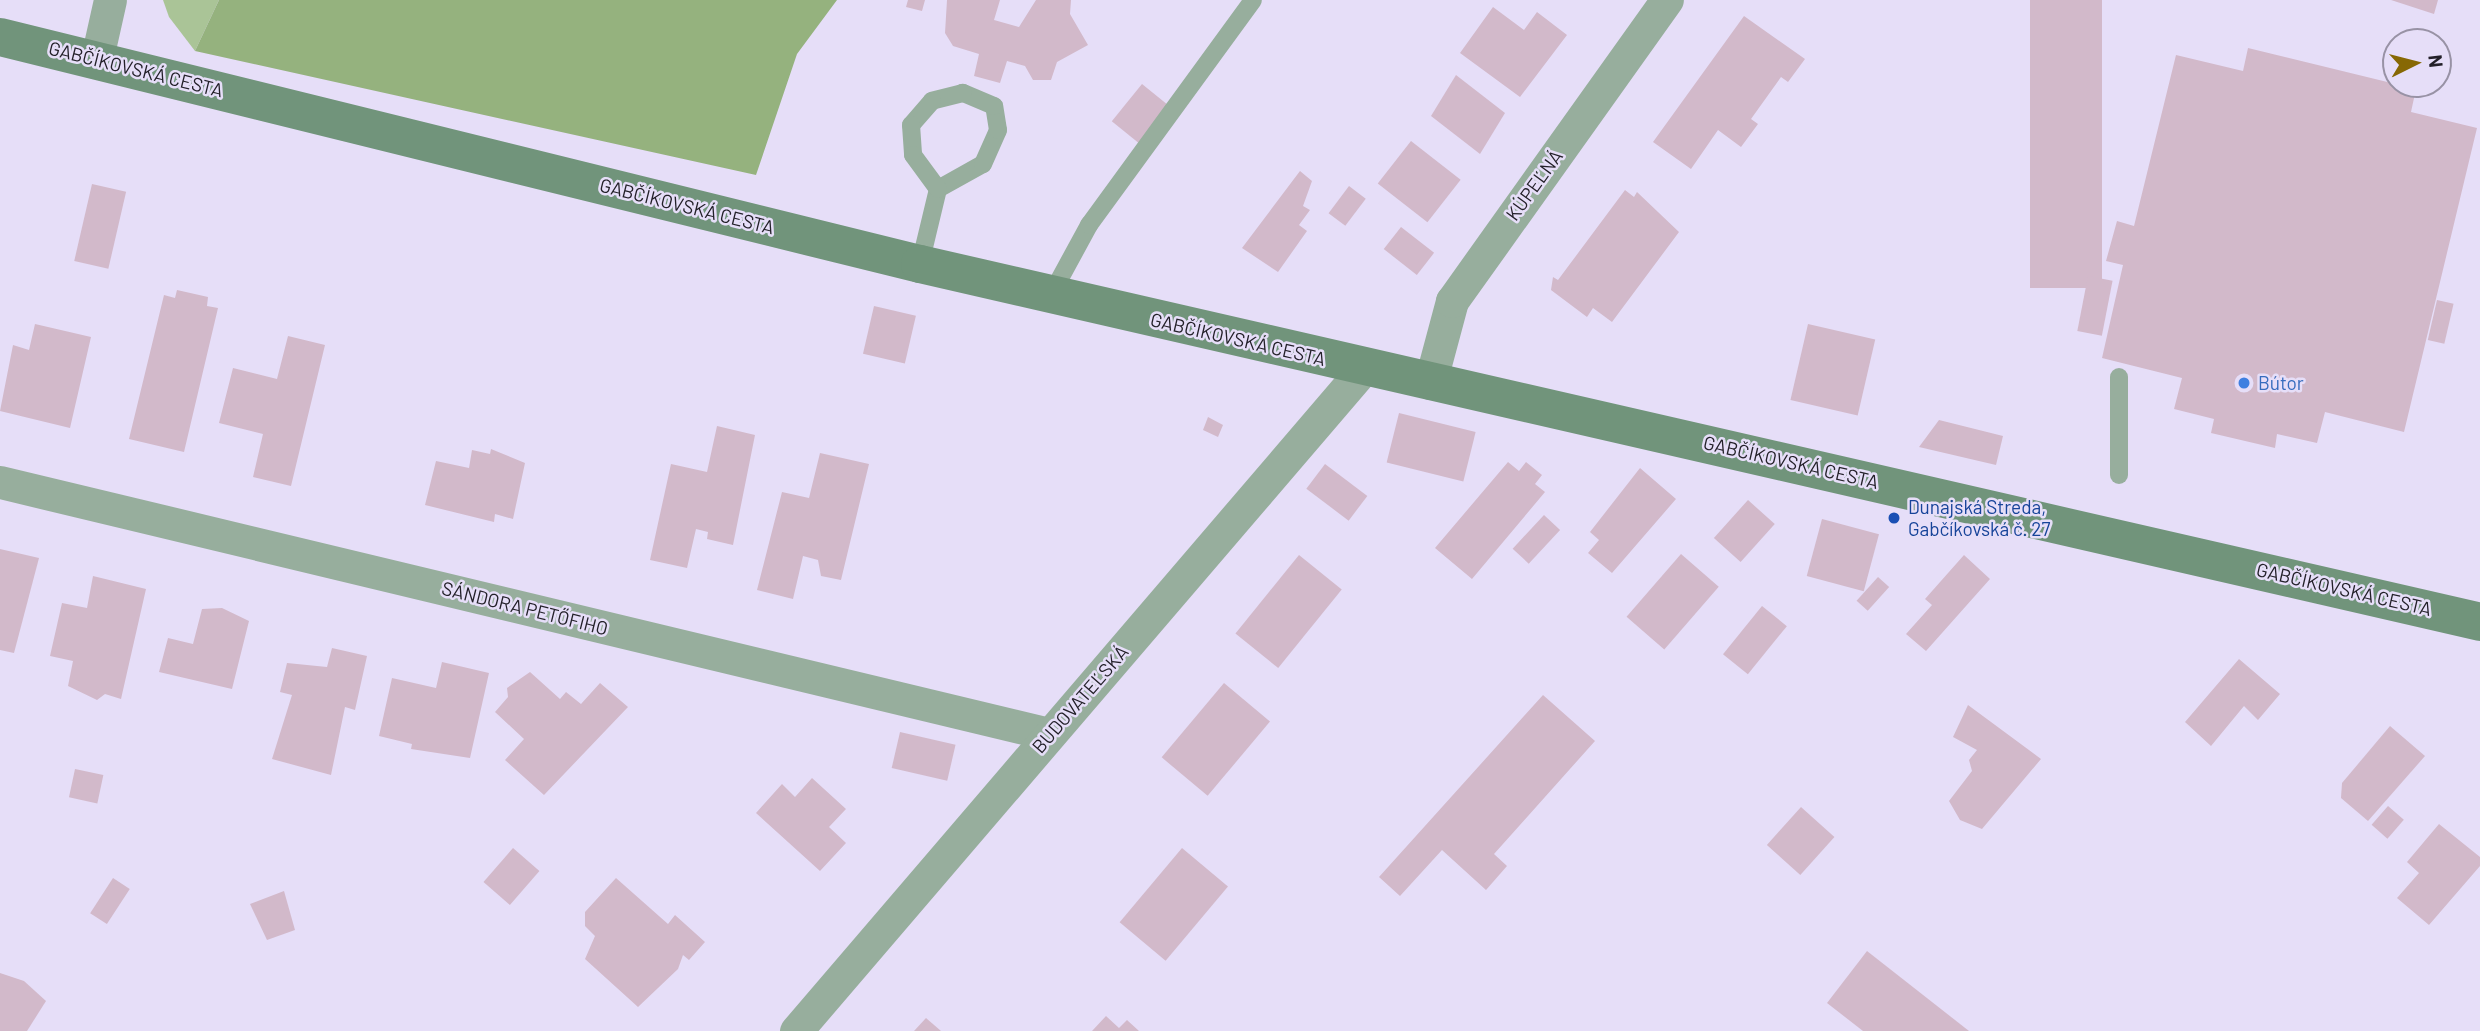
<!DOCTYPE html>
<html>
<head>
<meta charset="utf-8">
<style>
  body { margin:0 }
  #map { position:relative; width:2480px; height:1031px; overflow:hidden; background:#e6def8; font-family:Barlow,sans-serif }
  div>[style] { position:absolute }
  .green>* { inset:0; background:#aac497 }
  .forest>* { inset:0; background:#95b27e }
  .building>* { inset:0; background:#d2b9ca; transform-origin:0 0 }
  .lane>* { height:18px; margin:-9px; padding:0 9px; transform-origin:9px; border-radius:9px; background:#97ae9d }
  .street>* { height:33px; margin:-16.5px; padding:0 16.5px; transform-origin:16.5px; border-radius:16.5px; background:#97ae9d }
  .secondary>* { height:38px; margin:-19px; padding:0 19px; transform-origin:19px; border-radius:19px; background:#71947b }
  .dots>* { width:19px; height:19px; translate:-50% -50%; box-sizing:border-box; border:4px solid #e6def8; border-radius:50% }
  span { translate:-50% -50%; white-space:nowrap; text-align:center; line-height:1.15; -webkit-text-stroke:5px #e6def8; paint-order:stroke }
  .street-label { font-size:19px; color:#232029 }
  .shop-label { font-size:19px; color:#366cbe }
  .left { translate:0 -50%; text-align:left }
  .transit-label { font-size:19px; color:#164399 }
  .north { position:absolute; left:2382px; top:28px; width:70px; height:70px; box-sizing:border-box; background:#e6def8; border:2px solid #9892a5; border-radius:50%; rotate:84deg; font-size:19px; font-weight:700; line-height:28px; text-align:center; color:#232029 }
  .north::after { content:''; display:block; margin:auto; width:24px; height:32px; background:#876804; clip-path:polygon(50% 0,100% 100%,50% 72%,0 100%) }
</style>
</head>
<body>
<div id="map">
  <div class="green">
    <i style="clip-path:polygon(163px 0,219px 0,195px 51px,169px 17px)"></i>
  </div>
  <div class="forest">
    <i style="clip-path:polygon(219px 0,837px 0,797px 54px,756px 175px,195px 51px)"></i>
  </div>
  <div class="building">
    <i style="clip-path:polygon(908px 0,925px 0,922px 11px,906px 7px)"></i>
    <i style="clip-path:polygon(947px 0,1000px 0,994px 20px,1019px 27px,1036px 0,1071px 0,1070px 14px,1088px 45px,1057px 62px,1051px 80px,1033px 80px,1025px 66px,1007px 61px,1000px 83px,974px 76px,979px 54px,953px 46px,945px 33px)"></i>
    <i style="left:2030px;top:0;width:72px;height:288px"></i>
    <i style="clip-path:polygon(2391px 0,2438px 0,2434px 14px)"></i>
    <i style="clip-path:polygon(1493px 7px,1524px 30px,1537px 12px,1567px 35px,1520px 97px,1460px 53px)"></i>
    <i style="clip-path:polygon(1744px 16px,1805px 59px,1788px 82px,1781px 77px,1751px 119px,1758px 124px,1741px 147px,1718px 130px,1691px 169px,1653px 142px)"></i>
    <i style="clip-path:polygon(2248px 48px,2416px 89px,2411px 112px,2477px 128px,2404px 432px,2325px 412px,2317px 443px,2277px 434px,2275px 448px,2211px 433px,2214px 419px,2174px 409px,2182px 378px,2102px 358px,2123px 265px,2106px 261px,2117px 221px,2134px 226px,2176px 55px,2243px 71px)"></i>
    <i style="clip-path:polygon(1456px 75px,1505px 113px,1480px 154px,1431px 116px)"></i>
    <i style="left:1142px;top:84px;width:35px;height:48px;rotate:39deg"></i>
    <i style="left:1411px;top:141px;width:63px;height:54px;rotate:38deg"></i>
    <i style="clip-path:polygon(1300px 171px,1312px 181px,1303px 206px,1310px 210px,1299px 225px,1307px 231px,1278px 272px,1242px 248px)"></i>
    <i style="left:92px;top:184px;width:35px;height:79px;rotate:13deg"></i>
    <i style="left:1349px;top:186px;width:21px;height:34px;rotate:37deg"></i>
    <i style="clip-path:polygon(1625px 190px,1634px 197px,1637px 192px,1679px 232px,1612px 322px,1593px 308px,1587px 317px,1551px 290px,1553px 277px,1558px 280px)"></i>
    <i style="left:1401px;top:227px;width:42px;height:28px;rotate:38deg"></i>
    <i style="left:2088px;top:276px;width:25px;height:56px;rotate:11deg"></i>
    <i style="clip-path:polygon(177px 290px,208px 297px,207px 306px,218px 308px,184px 452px,129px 439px,164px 295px,175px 298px)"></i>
    <i style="left:2437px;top:300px;width:17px;height:41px;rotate:13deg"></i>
    <i style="left:874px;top:306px;width:43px;height:49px;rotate:13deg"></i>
    <i style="clip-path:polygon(35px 324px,91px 337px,70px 428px,0 411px,13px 345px,29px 350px)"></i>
    <i style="left:1808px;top:324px;width:69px;height:78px;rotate:13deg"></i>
    <i style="clip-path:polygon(288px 336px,325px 345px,291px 486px,253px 477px,263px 434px,219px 423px,233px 368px,277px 379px)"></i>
    <i style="left:1399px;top:413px;width:79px;height:51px;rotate:14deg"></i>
    <i style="clip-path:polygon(1208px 417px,1223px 425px,1218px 437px,1203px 430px)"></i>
    <i style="clip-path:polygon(1939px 420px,2003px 436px,1996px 465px,1919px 447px)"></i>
    <i style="clip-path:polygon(717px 426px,755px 435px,733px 545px,707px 539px,708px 532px,696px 529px,687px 568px,650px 560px,671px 464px,707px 472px)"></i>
    <i style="clip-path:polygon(491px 449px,525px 463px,513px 519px,495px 514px,494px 522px,425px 505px,436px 461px,469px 468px,472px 450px,490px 454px)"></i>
    <i style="clip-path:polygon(820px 453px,869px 464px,841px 580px,821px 576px,818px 560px,803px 556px,793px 599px,757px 590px,782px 492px,809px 498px)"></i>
    <i style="clip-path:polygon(1508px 462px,1519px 471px,1526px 462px,1542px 475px,1535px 484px,1545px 492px,1472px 579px,1435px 548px)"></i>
    <i style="left:1325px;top:464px;width:53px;height:31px;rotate:37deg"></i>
    <i style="clip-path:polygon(1640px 468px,1676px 499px,1612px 573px,1588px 553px,1599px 540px,1590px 532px)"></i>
    <i style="left:1748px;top:500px;width:36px;height:51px;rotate:42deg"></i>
    <i style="left:1544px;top:515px;width:22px;height:46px;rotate:43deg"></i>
    <i style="left:1822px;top:519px;width:59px;height:59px;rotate:15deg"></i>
    <i style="clip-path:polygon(0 549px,39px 558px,14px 653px,0 650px)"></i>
    <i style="left:1681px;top:554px;width:50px;height:83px;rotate:41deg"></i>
    <i style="left:1299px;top:555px;width:55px;height:101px;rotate:39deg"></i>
    <i style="clip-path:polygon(1964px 555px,1990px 579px,1926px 651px,1906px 634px,1932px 605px,1925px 599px)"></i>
    <i style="clip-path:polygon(93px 576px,146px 589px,121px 699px,105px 694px,97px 700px,68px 686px,73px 661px,50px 656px,62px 603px,87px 608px)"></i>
    <i style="left:1878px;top:577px;width:15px;height:32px;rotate:42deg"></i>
    <i style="left:1762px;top:606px;width:32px;height:62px;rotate:39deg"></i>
    <i style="clip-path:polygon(222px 608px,249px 621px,232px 689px,159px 672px,168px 638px,193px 644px,202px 609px)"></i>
    <i style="clip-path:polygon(332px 648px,367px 656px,355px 710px,345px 707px,331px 775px,272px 759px,292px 695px,280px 692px,287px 663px,327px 667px)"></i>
    <i style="clip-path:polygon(2239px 659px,2280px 694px,2258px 720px,2244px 706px,2211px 746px,2185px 722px)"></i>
    <i style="clip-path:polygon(442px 662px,489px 673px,470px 758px,411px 749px,412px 744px,379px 736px,392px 678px,436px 688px)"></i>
    <i style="clip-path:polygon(530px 672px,560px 699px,566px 692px,581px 704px,600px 683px,628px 707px,544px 795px,505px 760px,524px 739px,495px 712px,508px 697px,507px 688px)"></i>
    <i style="left:1224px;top:683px;width:60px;height:97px;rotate:40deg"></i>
    <i style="clip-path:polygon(1543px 695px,1595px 741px,1494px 854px,1507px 866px,1486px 890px,1442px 850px,1400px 896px,1379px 877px)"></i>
    <i style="clip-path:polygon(1968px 705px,2041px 759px,1982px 829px,1960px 820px,1949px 801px,1972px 771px,1969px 760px,1977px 750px,1953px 737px)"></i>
    <i style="clip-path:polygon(2390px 726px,2425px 756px,2368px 821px,2341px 798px,2342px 783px)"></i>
    <i style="left:900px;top:732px;width:57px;height:37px;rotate:13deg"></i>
    <i style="left:75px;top:769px;width:29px;height:29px;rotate:12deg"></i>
    <i style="clip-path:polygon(812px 778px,846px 809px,829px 827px,846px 843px,820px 871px,756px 813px,782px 784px,795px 797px)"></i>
    <i style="left:2388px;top:806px;width:21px;height:25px;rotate:41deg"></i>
    <i style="left:1801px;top:807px;width:45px;height:51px;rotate:42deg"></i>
    <i style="clip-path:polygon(2439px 824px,2480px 857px,2480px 866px,2429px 925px,2397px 898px,2419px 873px,2407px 862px)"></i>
    <i style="left:513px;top:848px;width:35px;height:45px;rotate:41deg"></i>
    <i style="left:1182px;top:848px;width:60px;height:97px;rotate:40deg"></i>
    <i style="left:113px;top:878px;width:20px;height:42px;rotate:33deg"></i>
    <i style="clip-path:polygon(616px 878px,668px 924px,675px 915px,705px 942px,689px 960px,683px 955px,678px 969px,638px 1007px,585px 959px,595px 936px,585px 926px,585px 912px)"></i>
    <i style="clip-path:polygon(284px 891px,295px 930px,267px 940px,250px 904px)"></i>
    <i style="clip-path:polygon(1867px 951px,1969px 1031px,1863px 1031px,1827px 1003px)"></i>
    <i style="clip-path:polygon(0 973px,24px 981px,46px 1001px,27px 1031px,0 1031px)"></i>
    <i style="clip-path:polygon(1106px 1016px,1119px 1028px,1127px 1020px,1139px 1031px,1092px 1031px)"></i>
    <i style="clip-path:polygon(926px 1018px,941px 1031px,914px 1031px)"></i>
  </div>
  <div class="lane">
    <i style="left:920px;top:264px;width:77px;rotate:-76.5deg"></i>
    <i style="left:938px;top:189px;width:51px;rotate:-29.1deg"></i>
    <i style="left:983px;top:164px;width:37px;rotate:-66deg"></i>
    <i style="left:998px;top:130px;width:24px;rotate:-99deg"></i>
    <i style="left:994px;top:106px;width:34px;rotate:-157deg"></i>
    <i style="left:963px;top:93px;width:32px;rotate:166deg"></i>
    <i style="left:932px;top:101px;width:32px;rotate:131deg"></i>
    <i style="left:911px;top:125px;width:30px;rotate:86deg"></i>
    <i style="left:913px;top:155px;width:42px;rotate:53.7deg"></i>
    <i style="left:1051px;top:295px;width:80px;rotate:-61.5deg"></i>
    <i style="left:1089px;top:225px;width:278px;rotate:-53.9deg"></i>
    <i style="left:2119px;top:377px;width:98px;rotate:90deg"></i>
  </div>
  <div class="street">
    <i style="left:97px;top:58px;width:59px;rotate:-77.4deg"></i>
    <i style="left:1430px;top:383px;width:85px;rotate:-75deg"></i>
    <i style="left:1452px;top:301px;width:370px;rotate:-54.5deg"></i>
    <i style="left:0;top:482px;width:1079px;rotate:13.51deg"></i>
    <i style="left:796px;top:1031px;width:873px;rotate:-49.41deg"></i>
  </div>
  <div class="secondary">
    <i style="left:0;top:37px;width:948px;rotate:13.86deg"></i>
    <i style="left:920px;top:264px;width:1601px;rotate:12.92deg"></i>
  </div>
  <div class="dots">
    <i style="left:2244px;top:383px;background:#3f7fe0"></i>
    <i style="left:1894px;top:518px;background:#1a4fb4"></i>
  </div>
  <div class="street-label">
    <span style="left:136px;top:69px;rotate:14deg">GABČÍKOVSKÁ CESTA</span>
    <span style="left:1534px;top:185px;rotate:-54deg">KÚPEĽNÁ</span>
    <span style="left:687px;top:206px;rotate:14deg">GABČÍKOVSKÁ CESTA</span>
    <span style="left:1238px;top:339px;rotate:13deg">GABČÍKOVSKÁ CESTA</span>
    <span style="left:1791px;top:462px;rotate:13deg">GABČÍKOVSKÁ CESTA</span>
    <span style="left:2344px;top:589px;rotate:13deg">GABČÍKOVSKÁ CESTA</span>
    <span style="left:525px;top:608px;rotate:14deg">SÁNDORA PETŐFIHO</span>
    <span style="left:1080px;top:699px;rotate:-49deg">BUDOVATEĽSKÁ</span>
  </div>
  <div class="shop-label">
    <span class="left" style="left:2258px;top:383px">Bútor</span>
  </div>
  <div class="transit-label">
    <span class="left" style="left:1908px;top:518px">Dunajská Streda,<br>Gabčíkovská č. 27</span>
  </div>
  <div class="north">N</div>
</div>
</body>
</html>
